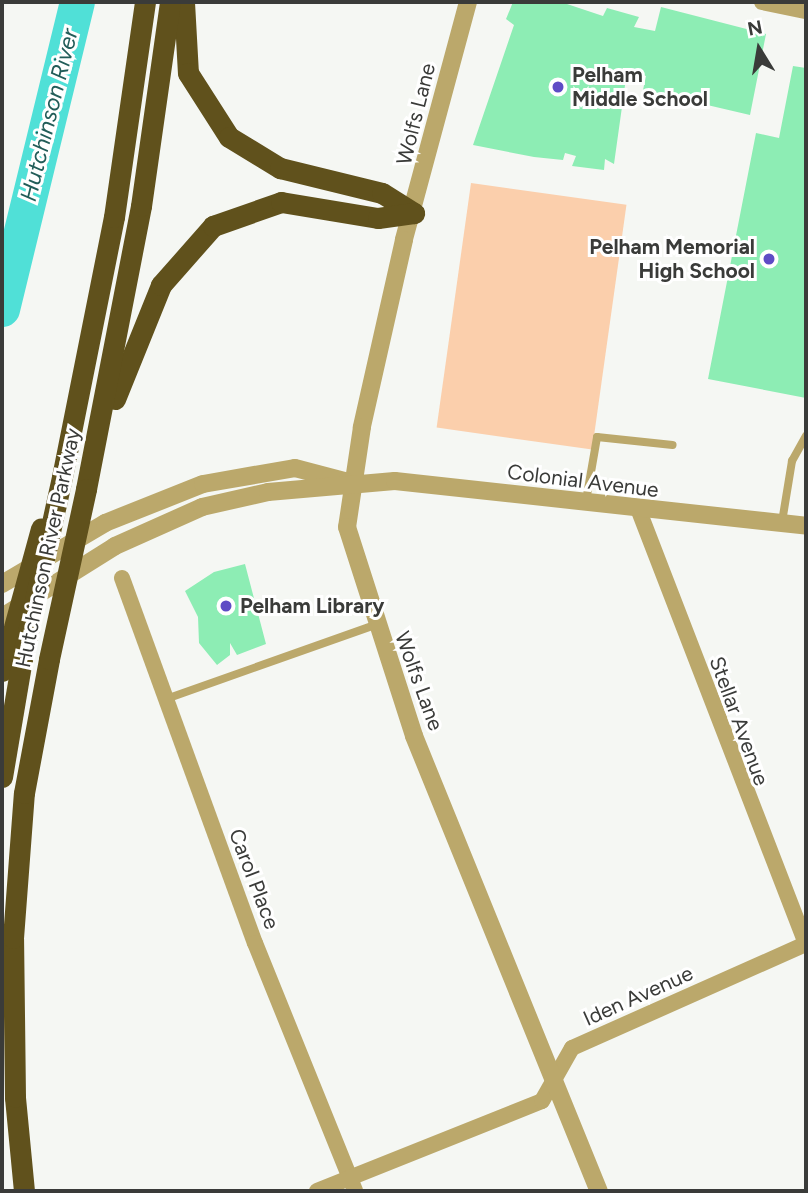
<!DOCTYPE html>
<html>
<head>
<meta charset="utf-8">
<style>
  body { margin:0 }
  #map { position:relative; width:808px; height:1193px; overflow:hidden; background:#f5f7f3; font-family:Figtree,sans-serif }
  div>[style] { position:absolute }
  .green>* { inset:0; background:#fbcfac; transform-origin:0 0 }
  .river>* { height:35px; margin:-17.5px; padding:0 17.5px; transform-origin:17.5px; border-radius:17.5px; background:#50e0d7 }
  .building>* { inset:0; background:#8dedb4 }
  .service>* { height:8px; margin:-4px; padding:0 4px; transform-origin:4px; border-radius:4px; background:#bba86b }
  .minor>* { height:16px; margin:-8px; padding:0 8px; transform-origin:8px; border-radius:8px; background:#bba86b }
  .tertiary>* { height:18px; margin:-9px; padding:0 9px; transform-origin:9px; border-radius:9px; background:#bba86b }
  .motorway>* { height:21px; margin:-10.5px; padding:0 10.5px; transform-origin:10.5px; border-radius:10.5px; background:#60511c }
  .motorway-bridge>* { height:21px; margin:-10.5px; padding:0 10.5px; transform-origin:10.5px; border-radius:10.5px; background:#60511c }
  .dots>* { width:19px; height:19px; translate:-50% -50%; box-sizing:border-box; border:4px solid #fff; border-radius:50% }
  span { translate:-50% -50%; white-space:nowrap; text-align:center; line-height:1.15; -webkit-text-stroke:6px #fff; paint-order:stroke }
  .poi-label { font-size:21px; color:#3a3b39; font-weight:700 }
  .left { translate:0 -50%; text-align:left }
  .right { translate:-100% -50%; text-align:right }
  .street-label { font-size:21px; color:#3a3b39 }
  .water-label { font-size:23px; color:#225d59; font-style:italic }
  .frame { position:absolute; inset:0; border:4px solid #3a3b39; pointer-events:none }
  .north { position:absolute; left:724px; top:14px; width:70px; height:70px; -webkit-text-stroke:5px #fff; paint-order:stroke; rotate:349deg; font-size:19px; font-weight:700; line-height:28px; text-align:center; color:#3a3b39 }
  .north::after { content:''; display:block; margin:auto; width:24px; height:32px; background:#3a3b39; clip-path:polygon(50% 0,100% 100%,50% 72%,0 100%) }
</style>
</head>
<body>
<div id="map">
  <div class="green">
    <i style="left:471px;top:183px;width:157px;height:247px;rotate:8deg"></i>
  </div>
  <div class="river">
    <i style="left:2px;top:309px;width:316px;rotate:-76.3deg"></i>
  </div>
  <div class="building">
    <i style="clip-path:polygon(513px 2px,561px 2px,603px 16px,607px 8px,639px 17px,634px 27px,655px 31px,661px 7px,766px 34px,750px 115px,643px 90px,646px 76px,627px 71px,614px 164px,605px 159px,604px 170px,572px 166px,576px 156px,565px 153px,563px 160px,534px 157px,473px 145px,514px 25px,506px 19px)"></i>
    <i style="clip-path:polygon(793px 66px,806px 68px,806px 398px,708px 379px,756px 133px,779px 138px)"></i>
    <i style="clip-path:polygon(245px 564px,266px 644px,237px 655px,230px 643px,230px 655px,217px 665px,199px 643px,198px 617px,185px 591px,214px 572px)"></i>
  </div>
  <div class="service">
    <i style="left:586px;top:501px;width:65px;rotate:-80.2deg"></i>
    <i style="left:597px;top:437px;width:76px;rotate:6deg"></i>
    <i style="left:782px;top:522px;width:62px;rotate:-80.7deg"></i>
    <i style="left:792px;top:461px;width:29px;rotate:-61deg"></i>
    <i style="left:166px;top:699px;width:222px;rotate:-19.5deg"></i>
  </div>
  <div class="minor">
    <i style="left:762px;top:2px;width:45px;rotate:11.6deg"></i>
    <i style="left:639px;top:511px;width:463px;rotate:68.9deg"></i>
    <i style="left:122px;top:578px;width:388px;rotate:70deg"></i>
    <i style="left:255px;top:943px;width:267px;rotate:68deg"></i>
    <i style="left:317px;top:1191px;width:242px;rotate:-21.8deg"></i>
    <i style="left:542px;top:1101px;width:61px;rotate:-60.5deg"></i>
    <i style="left:572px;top:1048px;width:256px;rotate:-24deg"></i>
  </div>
  <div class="tertiary">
    <i style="left:468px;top:2px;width:246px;rotate:105.1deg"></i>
    <i style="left:404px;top:240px;width:192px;rotate:102.7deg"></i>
    <i style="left:362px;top:427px;width:101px;rotate:98.5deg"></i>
    <i style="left:347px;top:527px;width:219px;rotate:72.2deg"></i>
    <i style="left:414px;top:736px;width:491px;rotate:67.9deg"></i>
    <i style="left:2px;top:584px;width:120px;rotate:-30.6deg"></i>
    <i style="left:105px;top:523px;width:105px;rotate:-21.7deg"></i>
    <i style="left:203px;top:484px;width:93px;rotate:-9.9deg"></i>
    <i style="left:295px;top:468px;width:52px;rotate:14.6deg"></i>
    <i style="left:2px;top:617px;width:133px;rotate:-32.1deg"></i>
    <i style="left:115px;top:546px;width:95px;rotate:-24.1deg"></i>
    <i style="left:202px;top:507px;width:68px;rotate:-12.8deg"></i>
    <i style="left:268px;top:492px;width:127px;rotate:-5deg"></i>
    <i style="left:395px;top:481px;width:413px;rotate:6.2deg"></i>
  </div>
  <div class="motorway">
    <i style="left:184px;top:2px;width:71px;rotate:86.8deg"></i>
    <i style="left:188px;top:73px;width:76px;rotate:57.4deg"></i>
    <i style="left:229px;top:137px;width:60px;rotate:31.3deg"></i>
    <i style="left:280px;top:168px;width:105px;rotate:13.8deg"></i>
    <i style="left:382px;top:193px;width:38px;rotate:32deg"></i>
    <i style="left:115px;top:399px;width:123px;rotate:-68deg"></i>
    <i style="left:161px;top:285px;width:79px;rotate:-48.6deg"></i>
    <i style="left:213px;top:226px;width:72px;rotate:-19.4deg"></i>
    <i style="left:281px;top:202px;width:98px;rotate:9.4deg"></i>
    <i style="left:378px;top:218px;width:36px;rotate:-8deg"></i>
    <i style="left:62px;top:477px;width:265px;rotate:-78.7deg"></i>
    <i style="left:114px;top:217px;width:217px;rotate:-81.8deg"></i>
    <i style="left:86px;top:489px;width:288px;rotate:-79deg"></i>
    <i style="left:141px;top:206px;width:206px;rotate:-81.9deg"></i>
    <i style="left:2px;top:671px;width:23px;rotate:-75deg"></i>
    <i style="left:2px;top:777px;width:120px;rotate:-80.4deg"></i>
    <i style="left:24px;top:1191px;width:94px;rotate:-95.5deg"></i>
    <i style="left:15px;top:1097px;width:159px;rotate:-90.7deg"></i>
    <i style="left:13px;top:938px;width:145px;rotate:-85.7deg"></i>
    <i style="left:24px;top:793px;width:136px;rotate:-79.4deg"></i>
  </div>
  <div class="motorway-bridge">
    <i style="left:8px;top:649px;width:125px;rotate:-74.7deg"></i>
    <i style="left:22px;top:659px;width:186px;rotate:-77.6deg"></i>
    <i style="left:49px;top:659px;width:174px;rotate:-77.7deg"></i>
  </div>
  <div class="dots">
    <i style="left:558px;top:87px;background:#5e4cc5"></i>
    <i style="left:769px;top:259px;background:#5e4cc5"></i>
    <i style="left:226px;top:606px;background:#5e4cc5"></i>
  </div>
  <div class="poi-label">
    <span class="left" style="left:572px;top:87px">Pelham<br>Middle School</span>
    <span class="right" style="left:755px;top:259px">Pelham Memorial<br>High School</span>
    <span class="left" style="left:240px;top:606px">Pelham Library</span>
  </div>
  <div class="street-label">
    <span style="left:416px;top:114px;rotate:-76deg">Wolfs Lane</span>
    <span style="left:583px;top:481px;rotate:7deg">Colonial Avenue</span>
    <span style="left:48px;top:548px;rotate:-78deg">Hutchinson River Parkway</span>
    <span style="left:419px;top:681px;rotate:70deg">Wolfs Lane</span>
    <span style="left:739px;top:721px;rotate:70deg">Stellar Avenue</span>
    <span style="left:254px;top:879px;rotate:69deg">Carol Place</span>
    <span style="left:638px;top:996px;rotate:-24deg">Iden Avenue</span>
  </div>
  <div class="water-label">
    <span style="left:49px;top:115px;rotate:-76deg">Hutchinson River</span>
  </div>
  <div class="frame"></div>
  <div class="north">N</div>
</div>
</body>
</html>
